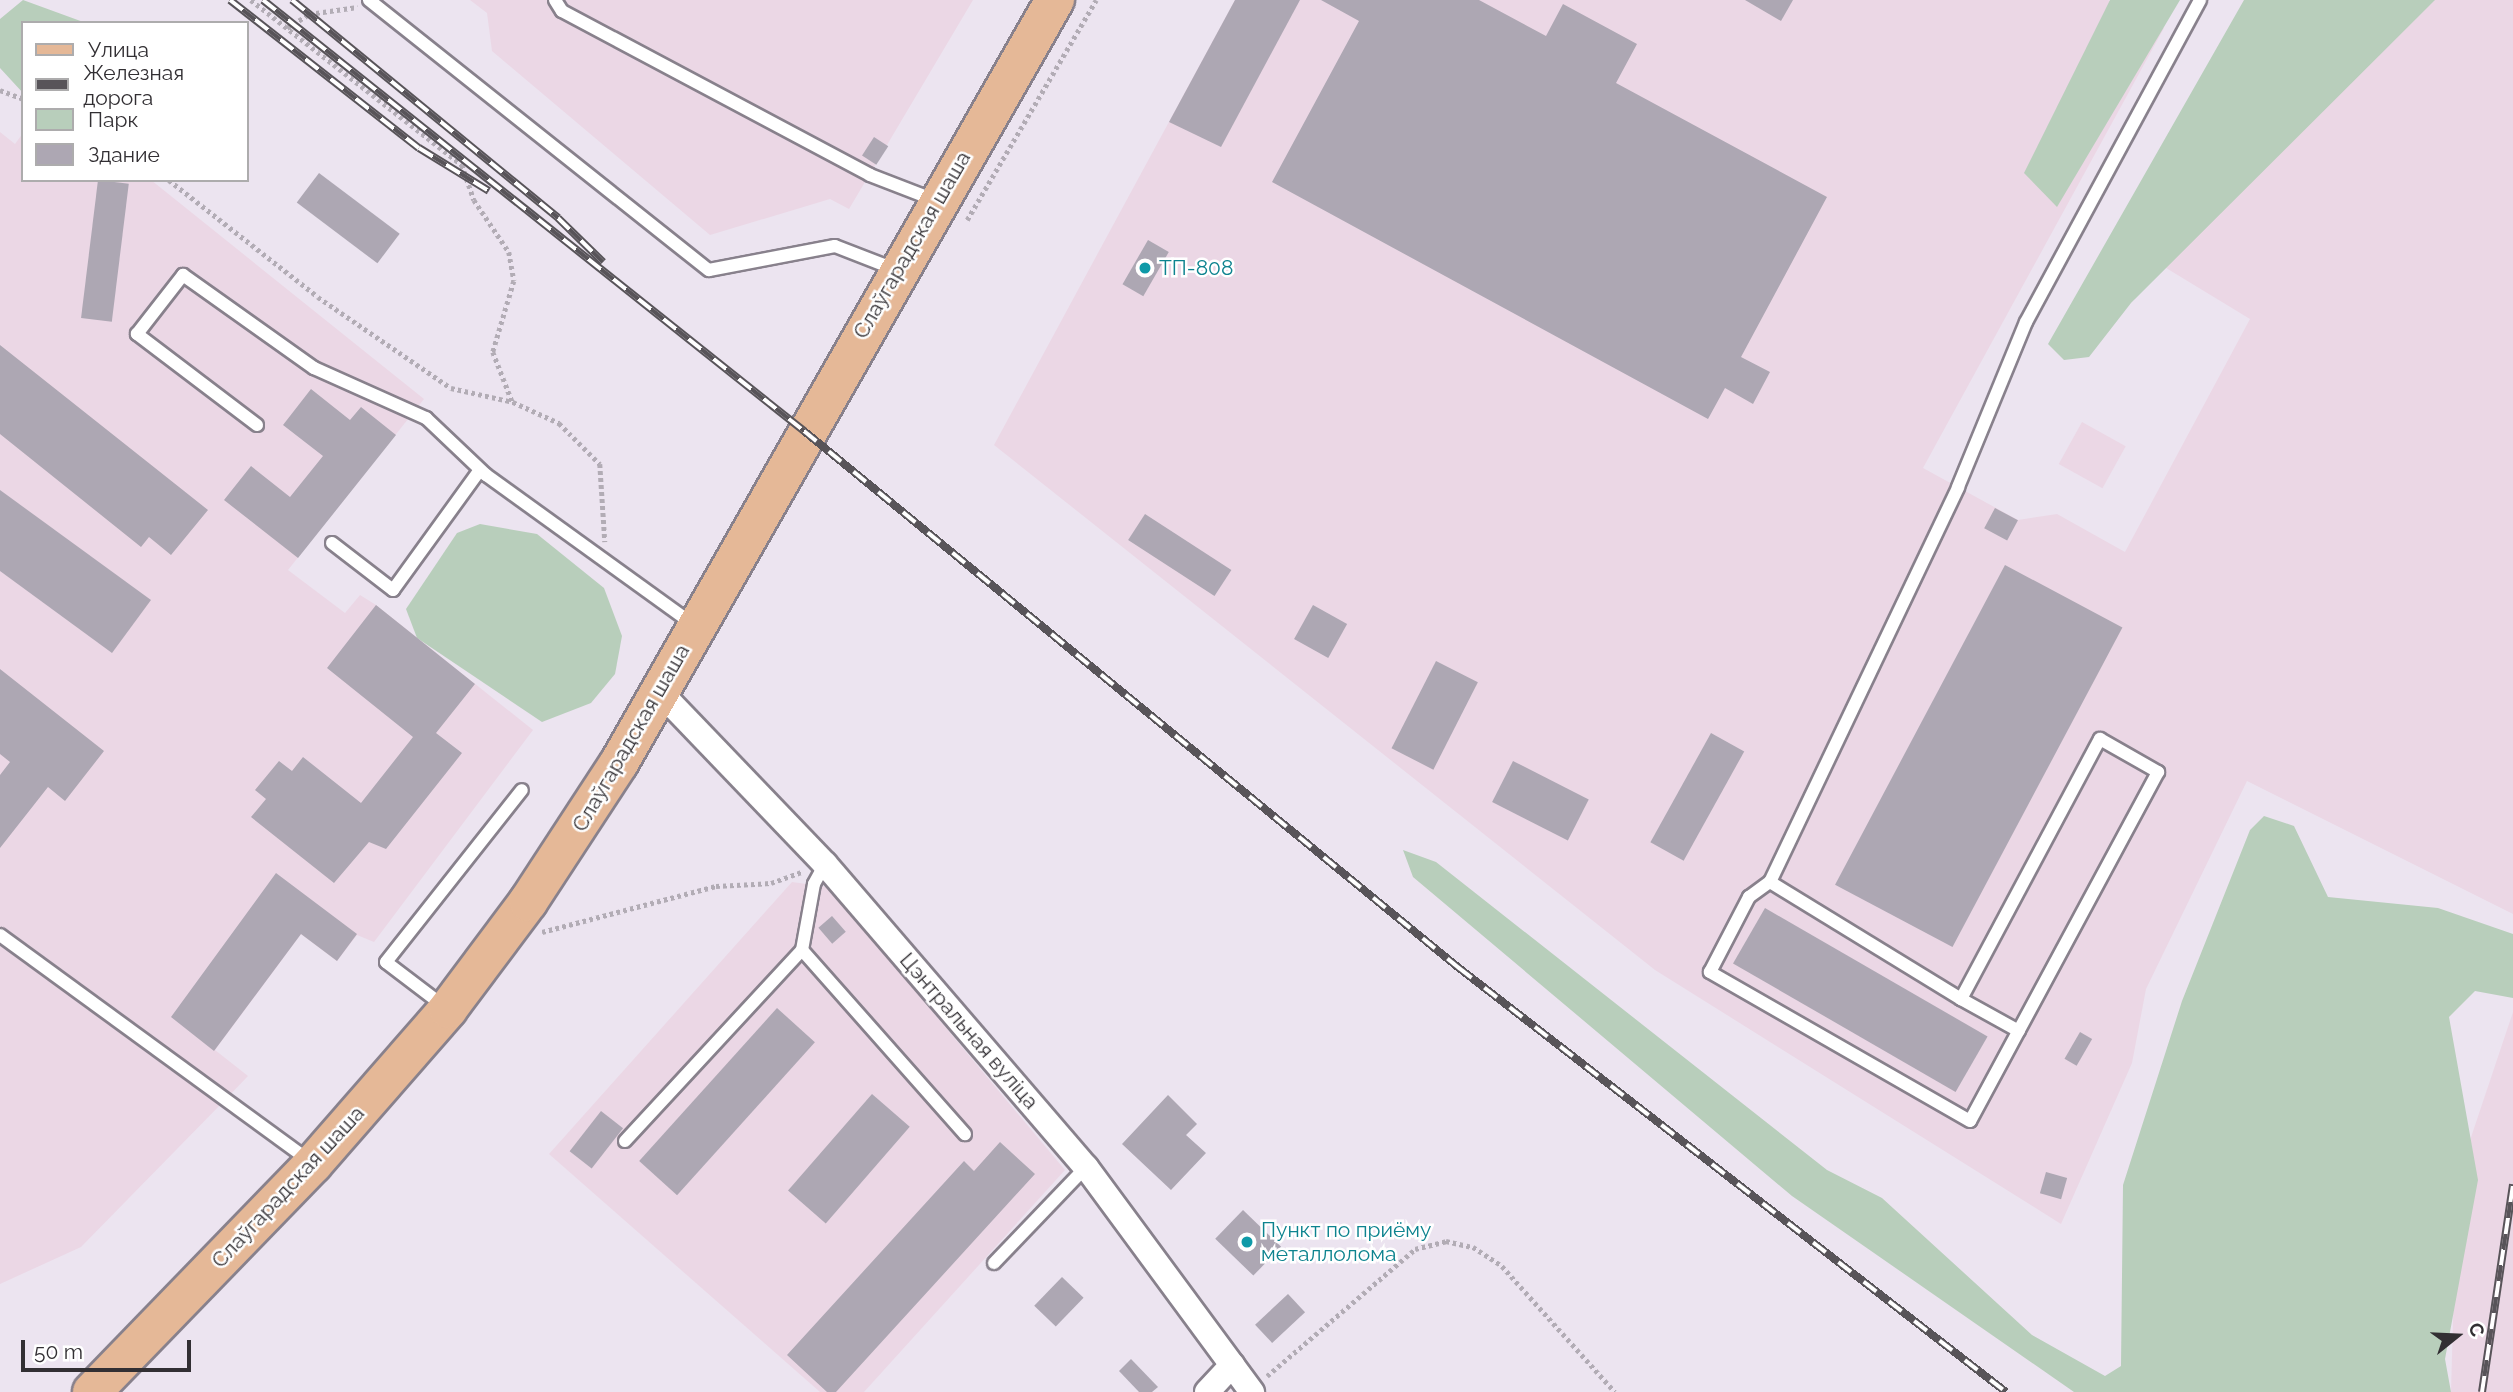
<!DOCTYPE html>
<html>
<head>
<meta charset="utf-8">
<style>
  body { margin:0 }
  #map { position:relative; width:2513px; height:1392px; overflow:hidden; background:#ece4f0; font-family:Raleway,sans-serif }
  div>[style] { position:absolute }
  .industrial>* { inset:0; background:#ebd7e5; transform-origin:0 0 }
  .green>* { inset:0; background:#b8cebb }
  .building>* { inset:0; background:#ada7b3; transform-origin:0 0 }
  .path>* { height:4.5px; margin-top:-2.25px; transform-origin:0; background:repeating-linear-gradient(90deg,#b2acb5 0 3.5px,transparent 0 7px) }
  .roads { filter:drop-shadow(2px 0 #88818c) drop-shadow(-2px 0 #88818c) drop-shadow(0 2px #88818c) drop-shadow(0 -2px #88818c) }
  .lane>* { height:12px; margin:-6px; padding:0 6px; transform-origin:6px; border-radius:6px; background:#fff }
  .street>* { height:24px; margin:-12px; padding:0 12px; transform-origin:12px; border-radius:12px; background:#fff }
  .primary>* { height:38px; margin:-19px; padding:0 19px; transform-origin:19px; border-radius:19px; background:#e5b897 }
  .rail>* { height:8px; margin-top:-4px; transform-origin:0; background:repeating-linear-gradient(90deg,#fff 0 16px,#585459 0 32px); box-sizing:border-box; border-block:2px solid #585459 }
  .dots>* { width:19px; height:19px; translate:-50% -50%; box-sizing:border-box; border:4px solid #fff; border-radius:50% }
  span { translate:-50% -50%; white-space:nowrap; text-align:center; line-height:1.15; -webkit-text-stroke:5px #fff; paint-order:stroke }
  .street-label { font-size:21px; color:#322f33 }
  .culture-label { font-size:21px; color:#0d838f }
  .left { translate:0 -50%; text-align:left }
  .legend { position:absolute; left:21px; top:21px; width:228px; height:161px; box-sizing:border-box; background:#fff; border:2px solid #adacad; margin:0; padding:9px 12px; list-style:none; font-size:21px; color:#322f33 }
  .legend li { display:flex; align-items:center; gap:14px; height:35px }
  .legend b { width:35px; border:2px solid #adacad }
  .north { position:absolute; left:2422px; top:1301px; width:70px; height:70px; -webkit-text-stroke:5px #fff; paint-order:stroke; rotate:72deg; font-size:19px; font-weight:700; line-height:28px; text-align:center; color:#322f33 }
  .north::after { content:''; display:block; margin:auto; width:24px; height:32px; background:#322f33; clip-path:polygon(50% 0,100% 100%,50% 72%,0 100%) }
  .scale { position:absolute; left:21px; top:1340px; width:170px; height:32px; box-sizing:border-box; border:4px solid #322f33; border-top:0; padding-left:9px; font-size:21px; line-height:24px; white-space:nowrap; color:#322f33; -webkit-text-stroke:5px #fff; paint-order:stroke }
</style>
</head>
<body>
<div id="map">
  <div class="industrial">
    <i style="clip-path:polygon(470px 0,973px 0,849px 209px,830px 199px,710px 235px,492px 51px,487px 13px)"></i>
    <i style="clip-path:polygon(1235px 0,2108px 0,2164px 28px,1923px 468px,2018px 520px,2057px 514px,2125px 552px,2250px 319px,2120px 240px,2245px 0,2513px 0,2513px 914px,2247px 781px,2146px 989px,2132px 1063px,2061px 1224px,1655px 970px,994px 445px)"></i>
    <i style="clip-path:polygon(0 132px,15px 144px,23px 133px,23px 180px,151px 180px,424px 399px,288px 570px,345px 613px,360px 595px,376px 605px,533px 730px,374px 942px,357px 935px,337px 961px,301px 934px,215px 1050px,248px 1076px,224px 1101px,81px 1247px,0 1284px)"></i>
    <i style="left:2082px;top:422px;width:50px;height:48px;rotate:29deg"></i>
    <i style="clip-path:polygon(792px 882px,828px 887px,1065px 1170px,864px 1392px,820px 1392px,549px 1154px)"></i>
    <i style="clip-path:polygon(2513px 1012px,2513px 1392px,2451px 1392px,2457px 1179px)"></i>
  </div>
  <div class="green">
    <i style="clip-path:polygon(23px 0,86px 23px,23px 23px,23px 93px,0 68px,0 19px)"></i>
    <i style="clip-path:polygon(2110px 0,2180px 0,2057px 207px,2024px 173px)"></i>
    <i style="clip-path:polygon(2244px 0,2435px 0,2131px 303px,2089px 357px,2064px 360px,2048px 344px)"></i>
    <i style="clip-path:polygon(480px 524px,537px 534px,604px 588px,622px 636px,615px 674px,591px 703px,542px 722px,417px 638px,406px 609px,457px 533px)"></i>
    <i style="clip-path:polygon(2264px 816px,2294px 826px,2328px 897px,2438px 908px,2513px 934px,2513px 998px,2475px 991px,2449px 1017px,2478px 1180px,2445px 1359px,2451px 1392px,2074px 1392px,1792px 1196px,1413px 877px,1403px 850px,1436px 862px,1827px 1170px,1882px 1198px,2032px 1335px,2105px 1376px,2121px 1366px,2123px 1185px,2182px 1001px,2250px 830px)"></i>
  </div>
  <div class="building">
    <i style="clip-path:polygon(1235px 0,1300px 0,1221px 147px,1169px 122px)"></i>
    <i style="clip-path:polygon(1321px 0,1479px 0,1546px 36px,1563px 4px,1637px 44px,1616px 83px,1827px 197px,1741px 357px,1770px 372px,1753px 404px,1725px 388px,1708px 419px,1272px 182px,1359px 21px)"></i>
    <i style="clip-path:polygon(1745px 0,1793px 0,1781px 21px)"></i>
    <i style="left:874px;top:137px;width:17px;height:22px;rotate:33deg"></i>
    <i style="left:319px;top:173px;width:101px;height:37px;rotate:37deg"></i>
    <i style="left:98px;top:180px;width:31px;height:139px;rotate:7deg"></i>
    <i style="left:1148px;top:240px;width:24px;height:51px;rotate:30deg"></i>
    <i style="clip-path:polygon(0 345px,208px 510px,171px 555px,149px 537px,141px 547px,0 434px)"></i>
    <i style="clip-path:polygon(311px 389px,350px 420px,361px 407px,396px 435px,298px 558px,224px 500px,251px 466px,290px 497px,323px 456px,283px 425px)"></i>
    <i style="clip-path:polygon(0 490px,151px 600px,112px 653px,0 571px)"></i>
    <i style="left:1995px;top:508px;width:26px;height:23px;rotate:28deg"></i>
    <i style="left:1145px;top:514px;width:103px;height:31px;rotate:33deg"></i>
    <i style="left:2005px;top:565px;width:133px;height:362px;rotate:28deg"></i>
    <i style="clip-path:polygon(376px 605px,475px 684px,436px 733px,462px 753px,386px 849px,369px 842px,334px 883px,251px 817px,266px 799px,255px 790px,279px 761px,292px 771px,303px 757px,361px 803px,413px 737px,327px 668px)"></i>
    <i style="left:1313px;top:605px;width:39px;height:39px;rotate:29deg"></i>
    <i style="left:1436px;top:661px;width:47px;height:98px;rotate:27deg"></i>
    <i style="clip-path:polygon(0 669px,104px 751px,65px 801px,48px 787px,0 848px,0 775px,10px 762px,0 754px)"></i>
    <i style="left:1711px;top:733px;width:38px;height:125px;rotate:29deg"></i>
    <i style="left:1513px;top:761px;width:85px;height:46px;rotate:27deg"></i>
    <i style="clip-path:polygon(276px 873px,357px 934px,337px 961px,301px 934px,214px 1051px,171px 1017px)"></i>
    <i style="left:1765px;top:908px;width:257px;height:64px;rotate:30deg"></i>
    <i style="left:832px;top:916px;width:21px;height:18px;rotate:49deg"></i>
    <i style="left:777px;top:1008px;width:51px;height:206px;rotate:42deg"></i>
    <i style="left:2080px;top:1032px;width:14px;height:31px;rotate:30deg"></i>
    <i style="left:872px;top:1094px;width:50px;height:128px;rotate:41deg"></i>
    <i style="clip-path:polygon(1168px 1095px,1197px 1124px,1186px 1135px,1206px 1153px,1171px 1190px,1122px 1144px)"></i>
    <i style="left:601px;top:1111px;width:28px;height:51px;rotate:38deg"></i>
    <i style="clip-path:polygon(1000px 1142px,1035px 1174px,836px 1392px,827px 1392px,787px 1355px,964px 1161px,974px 1171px)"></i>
    <i style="left:2046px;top:1172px;width:22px;height:22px;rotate:16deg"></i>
    <i style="left:1243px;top:1210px;width:53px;height:40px;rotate:44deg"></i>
    <i style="left:1062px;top:1277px;width:30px;height:40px;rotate:44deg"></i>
    <i style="left:1288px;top:1294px;width:25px;height:45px;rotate:47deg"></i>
    <i style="clip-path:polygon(1131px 1359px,1158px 1387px,1152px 1392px,1139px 1392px,1119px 1371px)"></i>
  </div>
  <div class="path">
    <i style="left:251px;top:0;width:268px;rotate:38deg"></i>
    <i style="left:462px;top:165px;width:37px;rotate:71deg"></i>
    <i style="left:474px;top:200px;width:63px;rotate:56.1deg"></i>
    <i style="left:509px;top:252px;width:29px;rotate:80deg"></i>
    <i style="left:514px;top:281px;width:74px;rotate:106.5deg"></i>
    <i style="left:493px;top:352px;width:53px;rotate:68.8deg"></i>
    <i style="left:287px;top:28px;width:26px;rotate:-32deg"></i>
    <i style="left:309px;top:14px;width:49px;rotate:-8.3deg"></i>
    <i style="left:0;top:90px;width:25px;rotate:21deg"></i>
    <i style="left:169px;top:180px;width:189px;rotate:38.1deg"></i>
    <i style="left:318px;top:297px;width:161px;rotate:34.4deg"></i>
    <i style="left:451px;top:388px;width:64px;rotate:12.7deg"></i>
    <i style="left:513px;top:402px;width:51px;rotate:24.5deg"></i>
    <i style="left:559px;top:423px;width:58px;rotate:45deg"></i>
    <i style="left:600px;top:464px;width:78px;rotate:86.3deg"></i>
    <i style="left:967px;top:220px;width:255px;rotate:-59.6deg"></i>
    <i style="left:542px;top:932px;width:180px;rotate:-14.8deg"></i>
    <i style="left:716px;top:886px;width:55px;rotate:-3.1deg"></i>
    <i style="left:771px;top:883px;width:32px;rotate:-20deg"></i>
    <i style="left:1267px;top:1376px;width:195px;rotate:-40.6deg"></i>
    <i style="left:1415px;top:1249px;width:32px;rotate:-14deg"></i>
    <i style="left:1446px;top:1241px;width:28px;rotate:13deg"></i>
    <i style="left:1473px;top:1247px;width:35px;rotate:33deg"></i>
    <i style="left:1502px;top:1266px;width:169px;rotate:48.1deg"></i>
  </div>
  <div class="roads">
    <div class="lane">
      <i style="left:369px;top:0;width:434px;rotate:38.5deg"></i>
      <i style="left:709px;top:270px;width:128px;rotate:-10.8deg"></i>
      <i style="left:835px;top:246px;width:66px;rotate:21.2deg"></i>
      <i style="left:555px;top:0;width:13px;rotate:58deg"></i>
      <i style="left:562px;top:11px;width:349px;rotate:28deg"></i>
      <i style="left:870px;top:175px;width:72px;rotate:21.2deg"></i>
      <i style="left:257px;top:425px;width:151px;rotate:-142.8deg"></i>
      <i style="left:137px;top:334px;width:75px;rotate:-52.1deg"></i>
      <i style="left:183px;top:275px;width:161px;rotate:35.4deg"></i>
      <i style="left:314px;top:368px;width:123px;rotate:24.1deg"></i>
      <i style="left:426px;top:418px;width:83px;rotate:43.5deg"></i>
      <i style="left:486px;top:475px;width:258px;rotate:35.8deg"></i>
      <i style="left:332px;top:543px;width:77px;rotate:37.6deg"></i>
      <i style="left:393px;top:590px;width:148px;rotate:-54.1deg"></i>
      <i style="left:825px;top:864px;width:23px;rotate:119deg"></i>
      <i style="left:814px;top:884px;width:67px;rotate:100.3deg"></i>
      <i style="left:802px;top:950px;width:246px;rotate:48.5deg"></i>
      <i style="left:1770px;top:882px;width:224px;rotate:31.5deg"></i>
      <i style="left:1961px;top:999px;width:295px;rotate:-61.9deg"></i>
      <i style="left:2100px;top:739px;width:67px;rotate:29.6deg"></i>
      <i style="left:2158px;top:772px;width:396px;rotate:118.3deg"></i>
      <i style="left:1970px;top:1121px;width:300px;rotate:-150.2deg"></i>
      <i style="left:1710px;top:972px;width:85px;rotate:-62.5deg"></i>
      <i style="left:1749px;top:897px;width:26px;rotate:-36deg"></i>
      <i style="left:1770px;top:882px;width:437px;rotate:-64.5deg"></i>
      <i style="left:1958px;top:487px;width:178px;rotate:-67.6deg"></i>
      <i style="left:2026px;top:322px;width:366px;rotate:-61.6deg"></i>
      <i style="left:0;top:935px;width:384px;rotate:36.1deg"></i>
      <i style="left:1961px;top:999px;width:66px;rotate:28.9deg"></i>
      <i style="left:445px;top:1007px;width:74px;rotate:-142.7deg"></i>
      <i style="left:386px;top:962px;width:219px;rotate:-51.7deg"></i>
      <i style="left:625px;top:1141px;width:260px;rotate:-47.2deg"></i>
      <i style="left:994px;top:1263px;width:133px;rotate:-46.2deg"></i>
    </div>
    <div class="street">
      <i style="left:659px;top:691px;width:240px;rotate:46.2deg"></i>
      <i style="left:825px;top:864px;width:400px;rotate:49.3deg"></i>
      <i style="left:1086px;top:1167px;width:280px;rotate:53.6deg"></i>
      <i style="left:1207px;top:1392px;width:37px;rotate:-47deg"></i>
    </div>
    <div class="primary">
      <i style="left:92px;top:1392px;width:318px;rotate:-45.9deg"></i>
      <i style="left:313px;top:1164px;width:206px;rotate:-48.9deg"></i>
      <i style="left:448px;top:1009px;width:134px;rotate:-53.2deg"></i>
      <i style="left:528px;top:902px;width:166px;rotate:-56.8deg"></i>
      <i style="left:619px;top:763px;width:879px;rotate:-60.26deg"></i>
    </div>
  </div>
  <div class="rail">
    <i style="left:230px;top:0;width:240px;rotate:38.1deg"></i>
    <i style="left:419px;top:148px;width:82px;rotate:31.6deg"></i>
    <i style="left:263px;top:0;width:692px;rotate:38.54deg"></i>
    <i style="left:804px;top:431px;width:847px;rotate:39.35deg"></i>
    <i style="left:1459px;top:968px;width:692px;rotate:37.78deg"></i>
    <i style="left:292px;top:0;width:344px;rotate:39.3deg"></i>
    <i style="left:558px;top:218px;width:63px;rotate:44.4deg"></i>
    <i style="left:2482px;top:1392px;width:210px;rotate:-81.5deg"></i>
  </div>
  <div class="dots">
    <i style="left:1145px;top:268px;background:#0f9aa8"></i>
    <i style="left:1247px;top:1242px;background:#0f9aa8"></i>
  </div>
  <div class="street-label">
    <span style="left:912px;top:245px;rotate:-60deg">Слаўгарадская шаша</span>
    <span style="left:631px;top:738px;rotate:-60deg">Слаўгарадская шаша</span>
    <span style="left:969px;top:1031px;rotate:49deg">Цэнтральная вуліца</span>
    <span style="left:288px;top:1187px;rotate:-47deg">Слаўгарадская шаша</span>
  </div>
  <div class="culture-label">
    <span class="left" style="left:1159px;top:268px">ТП-808</span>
    <span class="left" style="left:1261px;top:1242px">Пункт по приёму<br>металлолома</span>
  </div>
  <ul class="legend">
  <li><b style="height:9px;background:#e5b897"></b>Улица</li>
  <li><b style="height:9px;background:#585459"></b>Железная дорога</li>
  <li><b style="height:19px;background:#b8cebb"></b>Парк</li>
  <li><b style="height:19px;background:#ada7b3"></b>Здание</li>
  </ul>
  <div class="north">С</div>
  <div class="scale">50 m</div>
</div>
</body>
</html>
